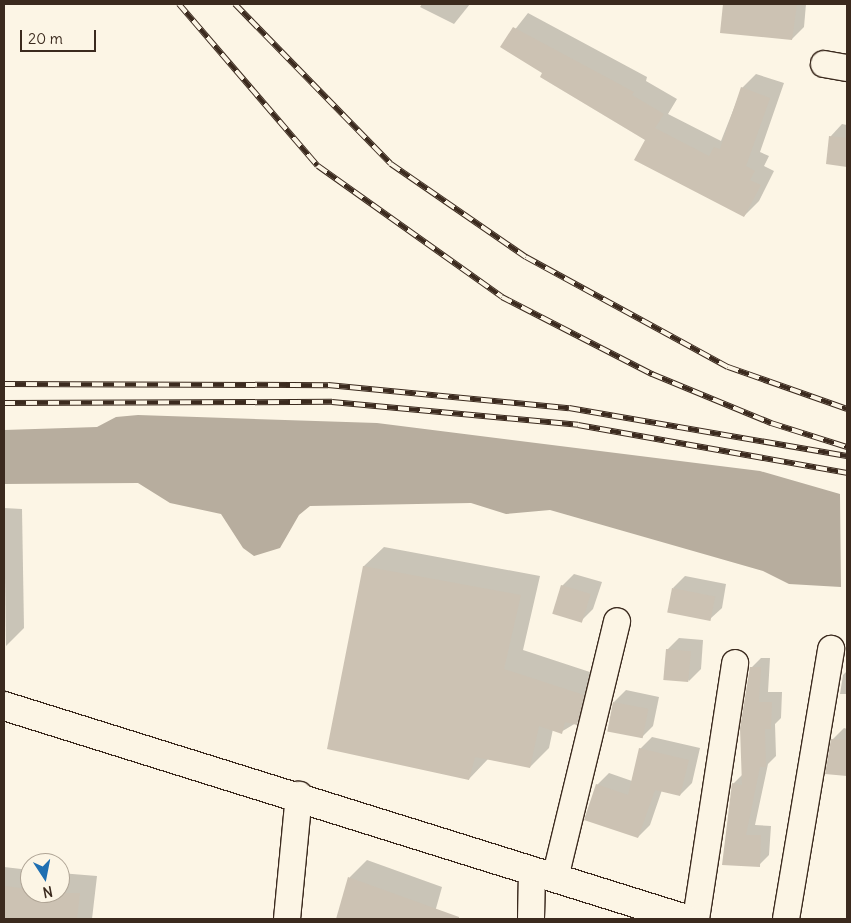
<!DOCTYPE html>
<html>
<head>
<meta charset="utf-8">
<style>
  body { margin:0 }
  #map { position:relative; width:851px; height:923px; overflow:hidden; background:#fcf5e5; font-family:Delius,sans-serif }
  div>[style] { position:absolute }
  .water>* { inset:0; background:#b7ad9e }
  .shadow>* { inset:0; background:#0003 }
  .building>* { inset:0; background:#ccc2b3; transform-origin:0 0 }
  .roads { filter:drop-shadow(1px 0 #3b2a1e) drop-shadow(-1px 0 #3b2a1e) drop-shadow(0 1px #3b2a1e) drop-shadow(0 -1px #3b2a1e) }
  .minor>* { height:26px; margin:-13px; padding:0 13px; transform-origin:13px; border-radius:13px; background:#fcf5e5 }
  .tertiary>* { height:28px; margin:-14px; padding:0 14px; transform-origin:14px; border-radius:14px; background:#fcf5e5 }
  .rail>* { height:5.5px; margin-top:-2.75px; transform-origin:0; background:repeating-linear-gradient(90deg,#fcf5e5 0 11px,#3b2a1e 0 22px); box-sizing:border-box; border-block:1px solid #3b2a1e }
  span { translate:-50% -50%; white-space:nowrap; text-align:center; line-height:1.15; -webkit-text-stroke:4px #fcf5e5; paint-order:stroke }
  .frame { position:absolute; inset:0; border:5px solid #3b2a1e; pointer-events:none }
  .north { position:absolute; left:20px; top:853px; width:50px; height:50px; box-sizing:border-box; background:#fcf5e5; border:1px solid #afa495; border-radius:50%; rotate:169deg; font-size:14px; font-weight:700; line-height:20px; text-align:center; color:#3b2a1e }
  .north::after { content:''; display:block; margin:auto; width:18px; height:22px; background:#1f6fb2; clip-path:polygon(50% 0,100% 100%,50% 72%,0 100%) }
  .scale { position:absolute; left:20px; top:30px; width:76px; height:22px; box-sizing:border-box; border:2px solid #3b2a1e; border-top:0; padding-left:6px; font-size:15px; line-height:18px; white-space:nowrap; color:#3b2a1e; -webkit-text-stroke:4px #fcf5e5; paint-order:stroke }
</style>
</head>
<body>
<div id="map">
  <div class="water">
    <i style="clip-path:polygon(138px 415px,377px 423px,760px 471px,840px 494px,841px 587px,789px 584px,763px 571px,550px 510px,506px 514px,471px 503px,310px 506px,299px 515px,280px 548px,254px 556px,243px 548px,221px 514px,170px 503px,138px 483px,4px 484px,4px 430px,97px 427px,116px 417px)"></i>
  </div>
  <div class="shadow">
    <i style="clip-path:polygon(422px 4px,470px 4px,454px 24px,420px 7px)"></i>
    <i style="clip-path:polygon(724px 4px,806px 4px,804px 27px,792px 39px,721px 31px)"></i>
    <i style="clip-path:polygon(528px 13px,647px 77px,646px 81px,677px 99px,668px 114px,721px 141px,742px 88px,756px 74px,784px 83px,760px 152px,769px 156px,764px 166px,774px 171px,759px 201px,744px 216px,646px 140px,502px 46px)"></i>
    <i style="clip-path:polygon(842px 124px,847px 125px,847px 166px,827px 163px,831px 136px)"></i>
    <i style="clip-path:polygon(4px 508px,22px 509px,24px 628px,6px 646px)"></i>
    <i style="clip-path:polygon(384px 547px,540px 576px,523px 650px,602px 676px,596px 704px,576px 723px,561px 732px,553px 729px,549px 748px,530px 767px,488px 759px,469px 779px,328px 748px,364px 566px)"></i>
    <i style="clip-path:polygon(574px 574px,602px 582px,593px 609px,581px 621px,562px 586px)"></i>
    <i style="clip-path:polygon(685px 576px,726px 584px,722px 608px,710px 619px,673px 588px)"></i>
    <i style="clip-path:polygon(679px 638px,703px 640px,701px 669px,689px 681px,667px 650px)"></i>
    <i style="clip-path:polygon(761px 658px,770px 658px,768px 692px,782px 692px,781px 718px,775px 724px,776px 756px,768px 764px,755px 825px,771px 826px,769px 855px,759px 865px,723px 864px,733px 784px,743px 774px,751px 668px)"></i>
    <i style="clip-path:polygon(847px 671px,847px 694px,840px 694px,843px 675px)"></i>
    <i style="clip-path:polygon(626px 690px,659px 697px,653px 726px,641px 738px,614px 702px)"></i>
    <i style="clip-path:polygon(844px 728px,847px 729px,847px 775px,827px 773px,832px 740px)"></i>
    <i style="clip-path:polygon(652px 737px,700px 748px,692px 783px,680px 795px,662px 790px,650px 825px,638px 837px,597px 785px,609px 773px,632px 781px,640px 749px)"></i>
    <i style="clip-path:polygon(367px 860px,442px 887px,433px 919px,337px 919px,350px 877px)"></i>
    <i style="clip-path:polygon(4px 867px,30px 870px,30px 893px,60px 893px,60px 873px,97px 876px,92px 919px,4px 919px)"></i>
  </div>
  <div class="building">
    <i style="clip-path:polygon(723px 4px,797px 4px,792px 40px,720px 33px)"></i>
    <i style="clip-path:polygon(513px 27px,634px 92px,632px 95px,664px 114px,655px 128px,709px 156px,714px 147px,720px 149px,741px 87px,770px 98px,746px 166px,755px 171px,750px 180px,761px 185px,744px 217px,634px 160px,645px 140px,540px 77px,542px 73px,500px 47px)"></i>
    <i style="clip-path:polygon(829px 136px,847px 138px,847px 167px,826px 164px)"></i>
    <i style="clip-path:polygon(363px 566px,521px 595px,504px 669px,584px 695px,577px 725px,565px 722px,562px 734px,539px 726px,530px 768px,475px 757px,469px 780px,327px 749px)"></i>
    <i style="left:561px;top:585px;width:31px;height:30px;rotate:17deg"></i>
    <i style="left:672px;top:588px;width:44px;height:25px;rotate:11deg"></i>
    <i style="left:666px;top:649px;width:25px;height:31px;rotate:5deg"></i>
    <i style="clip-path:polygon(750px 667px,761px 667px,759px 702px,772px 702px,771px 729px,765px 729px,766px 767px,760px 767px,746px 835px,761px 835px,760px 867px,722px 865px,732px 783px,742px 785px,740px 728px)"></i>
    <i style="left:613px;top:702px;width:36px;height:30px;rotate:11deg"></i>
    <i style="clip-path:polygon(831px 739px,847px 740px,847px 776px,825px 774px)"></i>
    <i style="clip-path:polygon(639px 748px,689px 760px,680px 796px,655px 790px,638px 838px,584px 820px,596px 784px,628px 795px)"></i>
    <i style="clip-path:polygon(348px 877px,459px 917px,459px 919px,336px 919px)"></i>
    <i style="clip-path:polygon(4px 886px,30px 889px,30px 893px,80px 893px,77px 919px,4px 919px)"></i>
  </div>
  <div class="roads">
    <div class="minor">
      <i style="left:824px;top:64px;width:23px;rotate:10deg"></i>
      <i style="left:555px;top:878px;width:264px;rotate:-76.4deg"></i>
      <i style="left:287px;top:919px;width:125px;rotate:-84.5deg"></i>
      <i style="left:531px;top:919px;width:49px;rotate:-88.8deg"></i>
      <i style="left:696px;top:919px;width:259px;rotate:-81.3deg"></i>
      <i style="left:786px;top:919px;width:274px;rotate:-80.5deg"></i>
    </div>
    <div class="tertiary">
      <i style="left:4px;top:706px;width:714px;rotate:17.34deg"></i>
    </div>
  </div>
  <div class="rail">
    <i style="left:179px;top:4px;width:213px;rotate:49.4deg"></i>
    <i style="left:318px;top:166px;width:226px;rotate:35.4deg"></i>
    <i style="left:502px;top:297px;width:169px;rotate:27.2deg"></i>
    <i style="left:652px;top:374px;width:129px;rotate:22.4deg"></i>
    <i style="left:771px;top:423px;width:80px;rotate:17.5deg"></i>
    <i style="left:235px;top:4px;width:223px;rotate:45.7deg"></i>
    <i style="left:391px;top:164px;width:164px;rotate:34.6deg"></i>
    <i style="left:526px;top:257px;width:230px;rotate:28.6deg"></i>
    <i style="left:728px;top:367px;width:126px;rotate:19.4deg"></i>
    <i style="left:4px;top:384px;width:324px;rotate:0.2deg"></i>
    <i style="left:328px;top:385px;width:242px;rotate:5.5deg"></i>
    <i style="left:569px;top:408px;width:282px;rotate:9.8deg"></i>
    <i style="left:4px;top:403px;width:328px;rotate:-0.2deg"></i>
    <i style="left:332px;top:402px;width:247px;rotate:5.3deg"></i>
    <i style="left:578px;top:425px;width:273px;rotate:10.1deg"></i>
  </div>
  <div class="frame"></div>
  <div class="north">N</div>
  <div class="scale">20 m</div>
</div>
</body>
</html>
